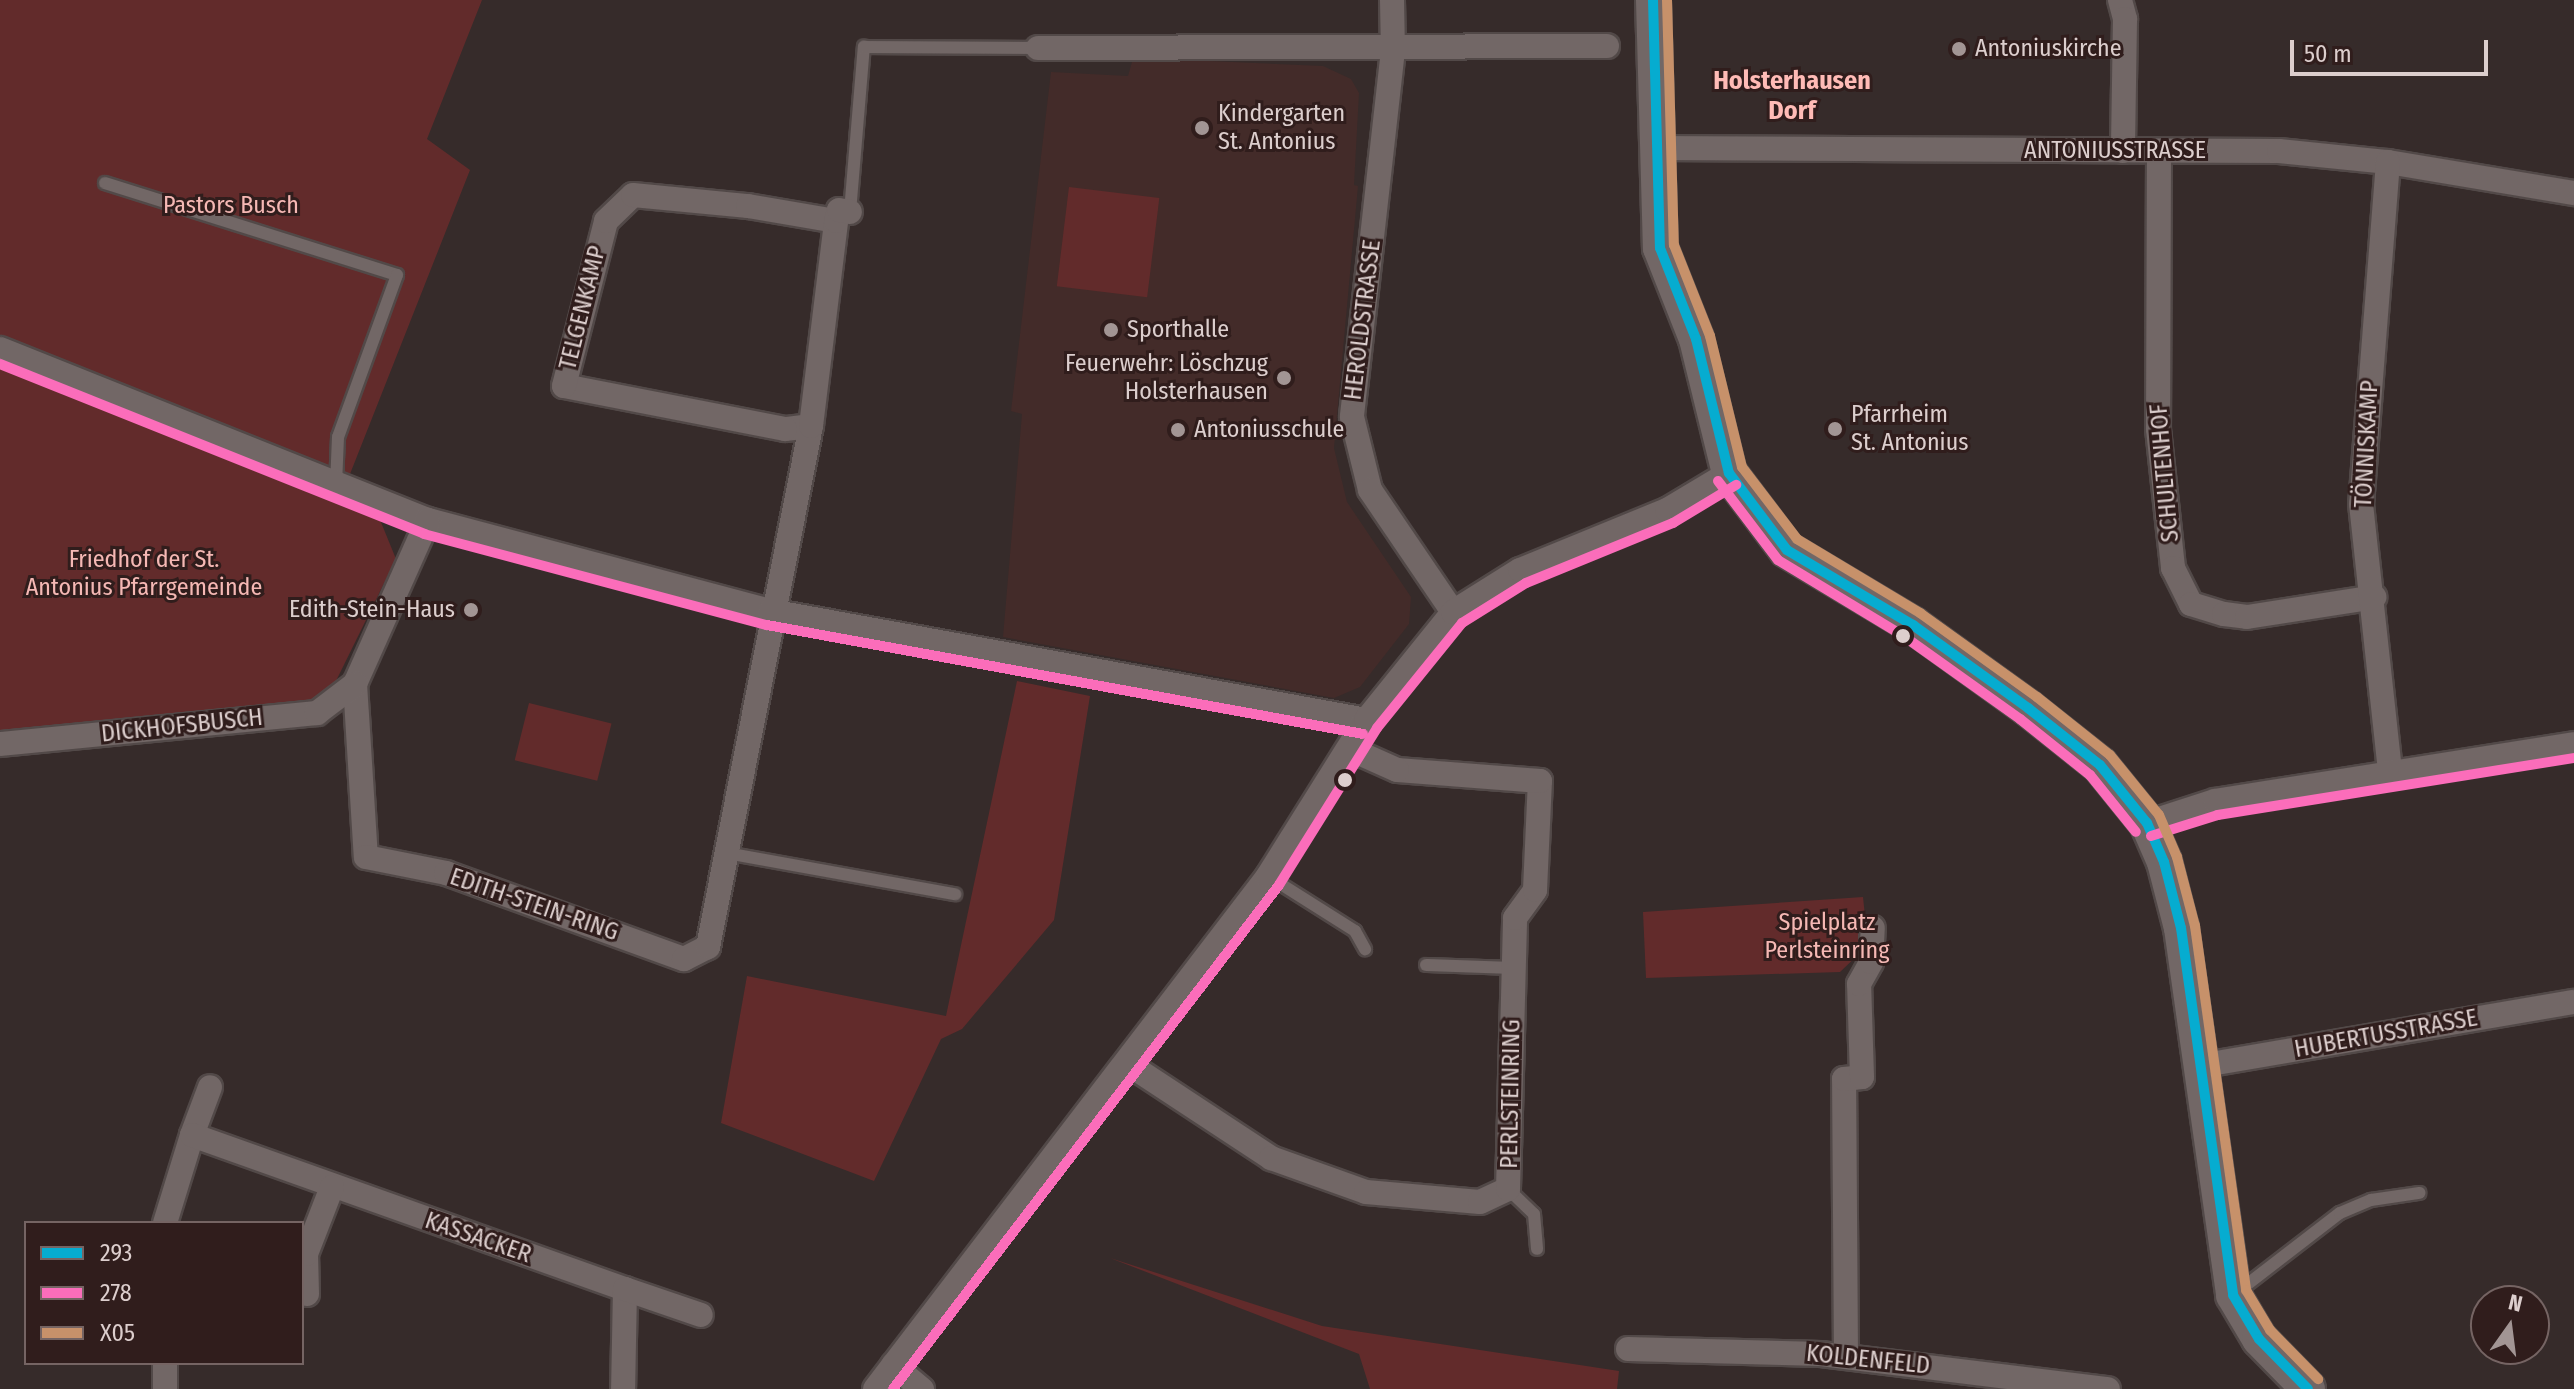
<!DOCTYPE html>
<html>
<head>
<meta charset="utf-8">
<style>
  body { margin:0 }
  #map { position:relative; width:2574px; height:1389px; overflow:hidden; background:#362b2a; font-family:"Fira Sans Condensed",sans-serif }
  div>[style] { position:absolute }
  .built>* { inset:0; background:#432b29 }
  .green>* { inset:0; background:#622b2b; transform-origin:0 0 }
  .roads { filter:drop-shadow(2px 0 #524948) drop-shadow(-2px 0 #524948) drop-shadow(0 2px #524948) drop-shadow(0 -2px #524948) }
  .service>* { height:12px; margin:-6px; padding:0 6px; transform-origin:6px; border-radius:6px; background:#726766 }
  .minor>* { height:24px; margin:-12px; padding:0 12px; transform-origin:12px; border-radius:12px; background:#726766 }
  .secondary>* { height:34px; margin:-17px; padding:0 17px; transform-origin:17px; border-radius:17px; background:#726766 }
  .bus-1>* { height:10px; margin:-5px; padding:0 5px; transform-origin:5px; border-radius:5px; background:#06acd0 }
  .bus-2>* { height:10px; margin:-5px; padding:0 5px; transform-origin:5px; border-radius:5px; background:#fb6dba }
  .bus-3>* { height:10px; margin:-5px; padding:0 5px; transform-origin:5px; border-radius:5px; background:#c7916a }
  .dots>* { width:22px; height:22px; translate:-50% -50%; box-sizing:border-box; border:4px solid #301d1c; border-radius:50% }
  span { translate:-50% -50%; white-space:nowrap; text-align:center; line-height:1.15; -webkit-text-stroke:6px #301d1c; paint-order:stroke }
  .poi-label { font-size:24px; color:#dccecd }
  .left { translate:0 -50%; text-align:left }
  .right { translate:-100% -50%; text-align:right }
  .street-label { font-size:24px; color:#dccecd }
  .park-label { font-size:24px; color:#f5b8b4 }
  .neighbourhood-label { font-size:26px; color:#ffbbb6; font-weight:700 }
  .legend { position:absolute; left:24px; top:1221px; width:280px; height:144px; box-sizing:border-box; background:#301d1c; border:2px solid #756463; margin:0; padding:10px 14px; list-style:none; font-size:24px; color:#dccecd }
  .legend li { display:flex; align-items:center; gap:16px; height:40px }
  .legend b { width:40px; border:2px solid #756463 }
  .north { position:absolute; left:2470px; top:1285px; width:80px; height:80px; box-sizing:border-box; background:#301d1c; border:2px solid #756463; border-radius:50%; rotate:14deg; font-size:22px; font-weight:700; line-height:32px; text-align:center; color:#dccecd }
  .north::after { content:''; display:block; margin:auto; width:28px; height:36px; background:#a29594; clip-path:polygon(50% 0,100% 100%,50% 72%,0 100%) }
  .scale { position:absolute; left:2290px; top:40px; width:198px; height:36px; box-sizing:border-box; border:4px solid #dccecd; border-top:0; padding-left:10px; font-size:24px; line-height:28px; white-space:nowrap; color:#dccecd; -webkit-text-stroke:6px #301d1c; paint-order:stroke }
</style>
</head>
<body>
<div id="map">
  <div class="built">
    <i style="clip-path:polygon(1141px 58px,1323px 66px,1351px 79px,1359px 93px,1354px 185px,1358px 186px,1334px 448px,1347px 502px,1411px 597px,1409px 624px,1360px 687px,1334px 698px,1003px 637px,1022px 414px,1011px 411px,1051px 72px,1128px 76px,1132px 62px)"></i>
  </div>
  <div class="green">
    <i style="clip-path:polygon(0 0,482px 0,427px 139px,470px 170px,350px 474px,0 336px)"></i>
    <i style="left:1069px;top:187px;width:91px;height:100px;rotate:7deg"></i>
    <i style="clip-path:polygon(0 363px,376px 510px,396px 559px,335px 683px,307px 704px,0 733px)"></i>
    <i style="clip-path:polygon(1017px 681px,1090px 696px,1054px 920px,962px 1029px,941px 1039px,874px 1181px,721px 1123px,747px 976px,946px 1016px)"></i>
    <i style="left:529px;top:703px;width:85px;height:59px;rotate:14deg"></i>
    <i style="clip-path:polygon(1863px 897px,1867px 935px,1862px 951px,1840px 972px,1646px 978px,1643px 912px)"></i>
    <i style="clip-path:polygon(1110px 1258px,1322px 1326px,1619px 1371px,1617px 1389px,1370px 1389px,1359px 1354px)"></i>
  </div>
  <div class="roads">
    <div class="service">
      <i style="left:105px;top:183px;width:306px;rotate:17.5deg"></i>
      <i style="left:397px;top:275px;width:172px;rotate:110deg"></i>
      <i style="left:338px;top:437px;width:47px;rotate:92.4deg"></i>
      <i style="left:850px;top:212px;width:166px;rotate:-85.2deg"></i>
      <i style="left:864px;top:47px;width:174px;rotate:0.3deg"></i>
      <i style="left:726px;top:853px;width:233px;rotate:10.2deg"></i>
      <i style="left:1268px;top:876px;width:103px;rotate:32.3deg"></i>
      <i style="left:1355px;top:931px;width:21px;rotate:61deg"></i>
      <i style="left:1426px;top:965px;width:88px;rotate:2deg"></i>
      <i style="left:1508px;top:1189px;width:36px;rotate:44deg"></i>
      <i style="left:1534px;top:1214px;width:35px;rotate:85deg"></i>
      <i style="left:2236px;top:1293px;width:131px;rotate:-37.6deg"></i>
      <i style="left:2340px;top:1213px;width:34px;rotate:-23deg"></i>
      <i style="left:2371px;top:1200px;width:49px;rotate:-8.3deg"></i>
    </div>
    <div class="minor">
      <i style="left:1392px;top:0;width:50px;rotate:88.9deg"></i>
      <i style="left:1393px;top:50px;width:369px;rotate:96.4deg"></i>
      <i style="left:1352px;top:417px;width:75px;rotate:76.1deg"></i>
      <i style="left:1370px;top:490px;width:148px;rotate:55.8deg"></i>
      <i style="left:2120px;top:0;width:20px;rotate:75deg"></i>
      <i style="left:2125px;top:19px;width:132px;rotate:90.9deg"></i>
      <i style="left:1038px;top:48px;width:569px;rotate:-0.2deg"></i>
      <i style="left:1654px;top:148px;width:625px;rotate:0.28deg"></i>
      <i style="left:2279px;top:151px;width:110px;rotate:5.8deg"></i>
      <i style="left:2388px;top:162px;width:189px;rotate:9.5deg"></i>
      <i style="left:2159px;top:151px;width:278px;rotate:90.2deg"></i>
      <i style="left:2158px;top:429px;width:140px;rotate:83.8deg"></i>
      <i style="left:2173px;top:568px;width:40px;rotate:63.4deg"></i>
      <i style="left:2191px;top:604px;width:34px;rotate:17deg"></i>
      <i style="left:2224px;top:614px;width:23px;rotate:7deg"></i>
      <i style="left:2247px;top:617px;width:129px;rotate:-8.9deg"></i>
      <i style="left:2388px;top:162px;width:343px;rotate:94.5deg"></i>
      <i style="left:2361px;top:504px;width:271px;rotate:83.8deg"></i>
      <i style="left:0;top:349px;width:461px;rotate:21.8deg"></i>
      <i style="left:428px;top:520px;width:354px;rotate:14.9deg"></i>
      <i style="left:770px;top:611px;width:606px;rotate:10.36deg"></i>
      <i style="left:811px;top:426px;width:26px;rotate:173deg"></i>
      <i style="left:785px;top:429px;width:225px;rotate:-169deg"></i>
      <i style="left:564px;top:386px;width:170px;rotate:-75.7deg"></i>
      <i style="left:606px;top:221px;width:37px;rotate:-44deg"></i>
      <i style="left:633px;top:195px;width:116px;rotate:5.5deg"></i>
      <i style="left:748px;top:206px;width:89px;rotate:9.7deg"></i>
      <i style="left:428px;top:520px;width:180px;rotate:114deg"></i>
      <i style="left:355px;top:684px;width:173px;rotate:86.4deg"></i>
      <i style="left:366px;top:857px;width:82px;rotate:11.3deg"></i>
      <i style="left:446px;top:873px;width:253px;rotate:19.9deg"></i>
      <i style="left:684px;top:959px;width:27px;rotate:-27deg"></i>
      <i style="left:708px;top:947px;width:531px;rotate:-78.82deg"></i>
      <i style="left:811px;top:426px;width:207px;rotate:-83deg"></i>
      <i style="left:836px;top:221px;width:11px;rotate:-75deg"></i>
      <i style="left:839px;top:210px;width:11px;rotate:10deg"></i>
      <i style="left:0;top:744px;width:319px;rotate:-5.6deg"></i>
      <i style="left:317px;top:713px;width:48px;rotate:-37.3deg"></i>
      <i style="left:2147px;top:823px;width:71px;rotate:-17.9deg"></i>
      <i style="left:2215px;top:801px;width:363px;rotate:-9deg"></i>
      <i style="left:1127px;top:1063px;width:173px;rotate:33.4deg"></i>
      <i style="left:1271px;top:1158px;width:101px;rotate:19.7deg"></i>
      <i style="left:1366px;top:1192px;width:114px;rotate:5deg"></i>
      <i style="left:1480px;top:1202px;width:31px;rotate:-25deg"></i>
      <i style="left:1508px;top:1189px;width:271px;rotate:-88.5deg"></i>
      <i style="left:1515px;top:918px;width:34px;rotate:-54deg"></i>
      <i style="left:1535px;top:890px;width:109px;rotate:-87.4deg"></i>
      <i style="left:1540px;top:781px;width:143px;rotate:-175.6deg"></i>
      <i style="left:1397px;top:770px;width:49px;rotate:-156deg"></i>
      <i style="left:2199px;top:1066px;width:380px;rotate:-9.7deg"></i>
      <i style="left:192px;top:1135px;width:51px;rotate:-69.4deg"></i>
      <i style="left:165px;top:1223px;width:92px;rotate:-72.9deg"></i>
      <i style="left:192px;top:1135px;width:460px;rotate:19.6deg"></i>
      <i style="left:625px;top:1289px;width:100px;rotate:91.1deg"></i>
      <i style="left:625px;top:1289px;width:80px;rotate:18.9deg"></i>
      <i style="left:307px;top:1294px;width:40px;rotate:-91.4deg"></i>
      <i style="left:306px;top:1254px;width:72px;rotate:-68.8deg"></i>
      <i style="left:1628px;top:1349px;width:193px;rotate:1.5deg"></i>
      <i style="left:1821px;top:1354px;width:289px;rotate:7deg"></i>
      <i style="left:1846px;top:1356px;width:277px;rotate:-90.4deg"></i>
      <i style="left:1844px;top:1079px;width:18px;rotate:-6deg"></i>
      <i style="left:1862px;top:1077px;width:93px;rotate:-91.8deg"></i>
      <i style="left:1859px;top:984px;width:25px;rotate:-61deg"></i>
      <i style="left:1871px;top:962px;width:34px;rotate:-87deg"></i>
      <i style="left:893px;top:1365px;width:38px;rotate:40deg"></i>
      <i style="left:165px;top:1389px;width:26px;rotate:-90deg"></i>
      <i style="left:875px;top:1389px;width:646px;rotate:-52.54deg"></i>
      <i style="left:1268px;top:876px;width:184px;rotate:-57.9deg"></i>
      <i style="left:1366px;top:720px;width:139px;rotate:-51.1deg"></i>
      <i style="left:1453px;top:612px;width:79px;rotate:-32.1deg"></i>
      <i style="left:1520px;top:570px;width:159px;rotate:-22.2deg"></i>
      <i style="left:1667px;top:510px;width:72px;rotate:-30.8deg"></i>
    </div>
    <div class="secondary">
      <i style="left:1653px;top:0;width:248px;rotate:88.4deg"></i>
      <i style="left:1660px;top:248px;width:98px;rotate:68.4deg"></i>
      <i style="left:1696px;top:339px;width:138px;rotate:76.2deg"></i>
      <i style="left:1729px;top:473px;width:96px;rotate:53deg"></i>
      <i style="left:1787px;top:550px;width:147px;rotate:30.8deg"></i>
      <i style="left:1913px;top:625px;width:142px;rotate:35.8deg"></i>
      <i style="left:2028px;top:708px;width:92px;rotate:38.4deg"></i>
      <i style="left:2100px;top:765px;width:75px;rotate:51deg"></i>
      <i style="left:2147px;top:823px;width:43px;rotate:66.4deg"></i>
      <i style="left:2164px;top:862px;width:68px;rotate:75.6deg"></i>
      <i style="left:2181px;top:928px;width:371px;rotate:81.9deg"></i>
      <i style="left:2233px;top:1295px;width:51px;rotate:59.4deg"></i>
      <i style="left:2259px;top:1339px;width:70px;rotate:45.6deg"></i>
    </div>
  </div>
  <div class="bus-1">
    <i style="left:1653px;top:0;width:248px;rotate:88.4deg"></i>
    <i style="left:1660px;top:248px;width:98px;rotate:68.4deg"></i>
    <i style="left:1696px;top:339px;width:138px;rotate:76.2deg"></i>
    <i style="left:1729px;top:473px;width:96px;rotate:53deg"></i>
    <i style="left:1787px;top:550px;width:147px;rotate:30.8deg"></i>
    <i style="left:1913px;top:625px;width:142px;rotate:35.8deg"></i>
    <i style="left:2028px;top:708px;width:92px;rotate:38.4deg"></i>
    <i style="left:2100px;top:765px;width:75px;rotate:51deg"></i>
    <i style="left:2147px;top:823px;width:43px;rotate:66.4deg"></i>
    <i style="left:2164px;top:862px;width:68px;rotate:75.6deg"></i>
    <i style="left:2181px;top:928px;width:371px;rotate:81.9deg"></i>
    <i style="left:2233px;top:1295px;width:51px;rotate:59.4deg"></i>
    <i style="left:2259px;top:1339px;width:70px;rotate:45.6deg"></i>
  </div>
  <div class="bus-2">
    <i style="left:0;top:364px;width:457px;rotate:21.8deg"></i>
    <i style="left:424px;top:534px;width:355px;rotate:14.9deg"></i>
    <i style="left:767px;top:625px;width:606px;rotate:10.36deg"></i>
    <i style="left:1718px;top:481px;width:99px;rotate:52.8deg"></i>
    <i style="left:1778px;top:560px;width:149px;rotate:31.2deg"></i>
    <i style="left:1905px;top:637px;width:141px;rotate:35.5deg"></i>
    <i style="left:2020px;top:719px;width:90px;rotate:38.7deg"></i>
    <i style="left:2090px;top:775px;width:73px;rotate:51.1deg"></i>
    <i style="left:2151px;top:836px;width:70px;rotate:-17.4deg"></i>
    <i style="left:2218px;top:815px;width:361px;rotate:-9.1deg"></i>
    <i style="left:893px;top:1389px;width:635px;rotate:-52.55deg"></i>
    <i style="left:1279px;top:885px;width:185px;rotate:-58deg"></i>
    <i style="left:1377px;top:728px;width:135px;rotate:-51deg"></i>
    <i style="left:1462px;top:623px;width:75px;rotate:-32deg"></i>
    <i style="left:1526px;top:583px;width:159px;rotate:-22.2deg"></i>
    <i style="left:1673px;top:523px;width:74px;rotate:-31.1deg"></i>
  </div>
  <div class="bus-3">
    <i style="left:1667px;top:0;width:245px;rotate:88.4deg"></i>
    <i style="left:1674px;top:245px;width:98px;rotate:68.4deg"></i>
    <i style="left:1710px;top:336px;width:135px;rotate:76.3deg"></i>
    <i style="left:1742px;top:467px;width:91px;rotate:52.6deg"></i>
    <i style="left:1797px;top:539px;width:144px;rotate:31deg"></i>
    <i style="left:1920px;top:613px;width:144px;rotate:35.7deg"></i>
    <i style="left:2037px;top:697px;width:93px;rotate:38.5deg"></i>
    <i style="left:2110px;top:755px;width:77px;rotate:50.8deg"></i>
    <i style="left:2159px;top:815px;width:46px;rotate:66.8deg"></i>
    <i style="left:2177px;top:857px;width:71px;rotate:75.4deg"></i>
    <i style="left:2195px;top:926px;width:368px;rotate:82deg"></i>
    <i style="left:2246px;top:1290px;width:47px;rotate:59deg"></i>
    <i style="left:2270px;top:1330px;width:69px;rotate:45.6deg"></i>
  </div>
  <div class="dots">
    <i style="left:1959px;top:49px;background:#a29594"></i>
    <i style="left:1202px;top:128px;background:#a29594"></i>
    <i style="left:1111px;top:330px;background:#a29594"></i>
    <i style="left:1284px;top:378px;background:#a29594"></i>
    <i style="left:1835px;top:429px;background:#a29594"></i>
    <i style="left:1178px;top:430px;background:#a29594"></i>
    <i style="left:471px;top:610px;background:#a29594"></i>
    <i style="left:1903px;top:636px;background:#dccecd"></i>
    <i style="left:1345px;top:780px;background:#dccecd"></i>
  </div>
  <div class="poi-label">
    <span class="left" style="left:1975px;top:49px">Antoniuskirche</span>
    <span class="left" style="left:1218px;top:128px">Kindergarten<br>St. Antonius</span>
    <span class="left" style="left:1127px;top:330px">Sporthalle</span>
    <span class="right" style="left:1268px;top:378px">Feuerwehr: Löschzug<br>Holsterhausen</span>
    <span class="left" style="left:1851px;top:429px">Pfarrheim<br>St. Antonius</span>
    <span class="left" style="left:1194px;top:430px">Antoniusschule</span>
    <span class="right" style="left:455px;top:610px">Edith-Stein-Haus</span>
  </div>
  <div class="street-label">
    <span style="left:2115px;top:151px">ANTONIUSSTRASSE</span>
    <span style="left:583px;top:308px;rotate:-76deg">TELGENKAMP</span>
    <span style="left:1363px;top:320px;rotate:-83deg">HEROLDSTRASSE</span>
    <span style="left:2367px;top:444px;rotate:-87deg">TÖNNISKAMP</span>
    <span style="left:2165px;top:473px;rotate:-95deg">SCHULTENHOF</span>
    <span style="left:182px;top:726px;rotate:-6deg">DICKHOFSBUSCH</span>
    <span style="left:534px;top:905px;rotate:19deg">EDITH-STEIN-RING</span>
    <span style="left:2386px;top:1034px;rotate:-10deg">HUBERTUSSTRASSE</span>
    <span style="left:1511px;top:1094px;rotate:-89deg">PERLSTEINRING</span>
    <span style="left:478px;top:1238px;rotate:19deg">KASSACKER</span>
    <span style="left:1868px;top:1360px;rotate:6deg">KOLDENFELD</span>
  </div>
  <div class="park-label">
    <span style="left:231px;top:206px">Pastors Busch</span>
    <span style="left:144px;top:574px">Friedhof der St.<br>Antonius Pfarrgemeinde</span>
    <span style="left:1827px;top:937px">Spielplatz<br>Perlsteinring</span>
  </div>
  <div class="neighbourhood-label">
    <span style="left:1792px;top:96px">Holsterhausen<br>Dorf</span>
  </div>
  <ul class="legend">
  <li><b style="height:10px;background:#06acd0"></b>293</li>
  <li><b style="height:10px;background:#fb6dba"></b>278</li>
  <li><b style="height:10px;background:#c7916a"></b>X05</li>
  </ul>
  <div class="north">N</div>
  <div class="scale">50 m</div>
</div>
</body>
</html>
